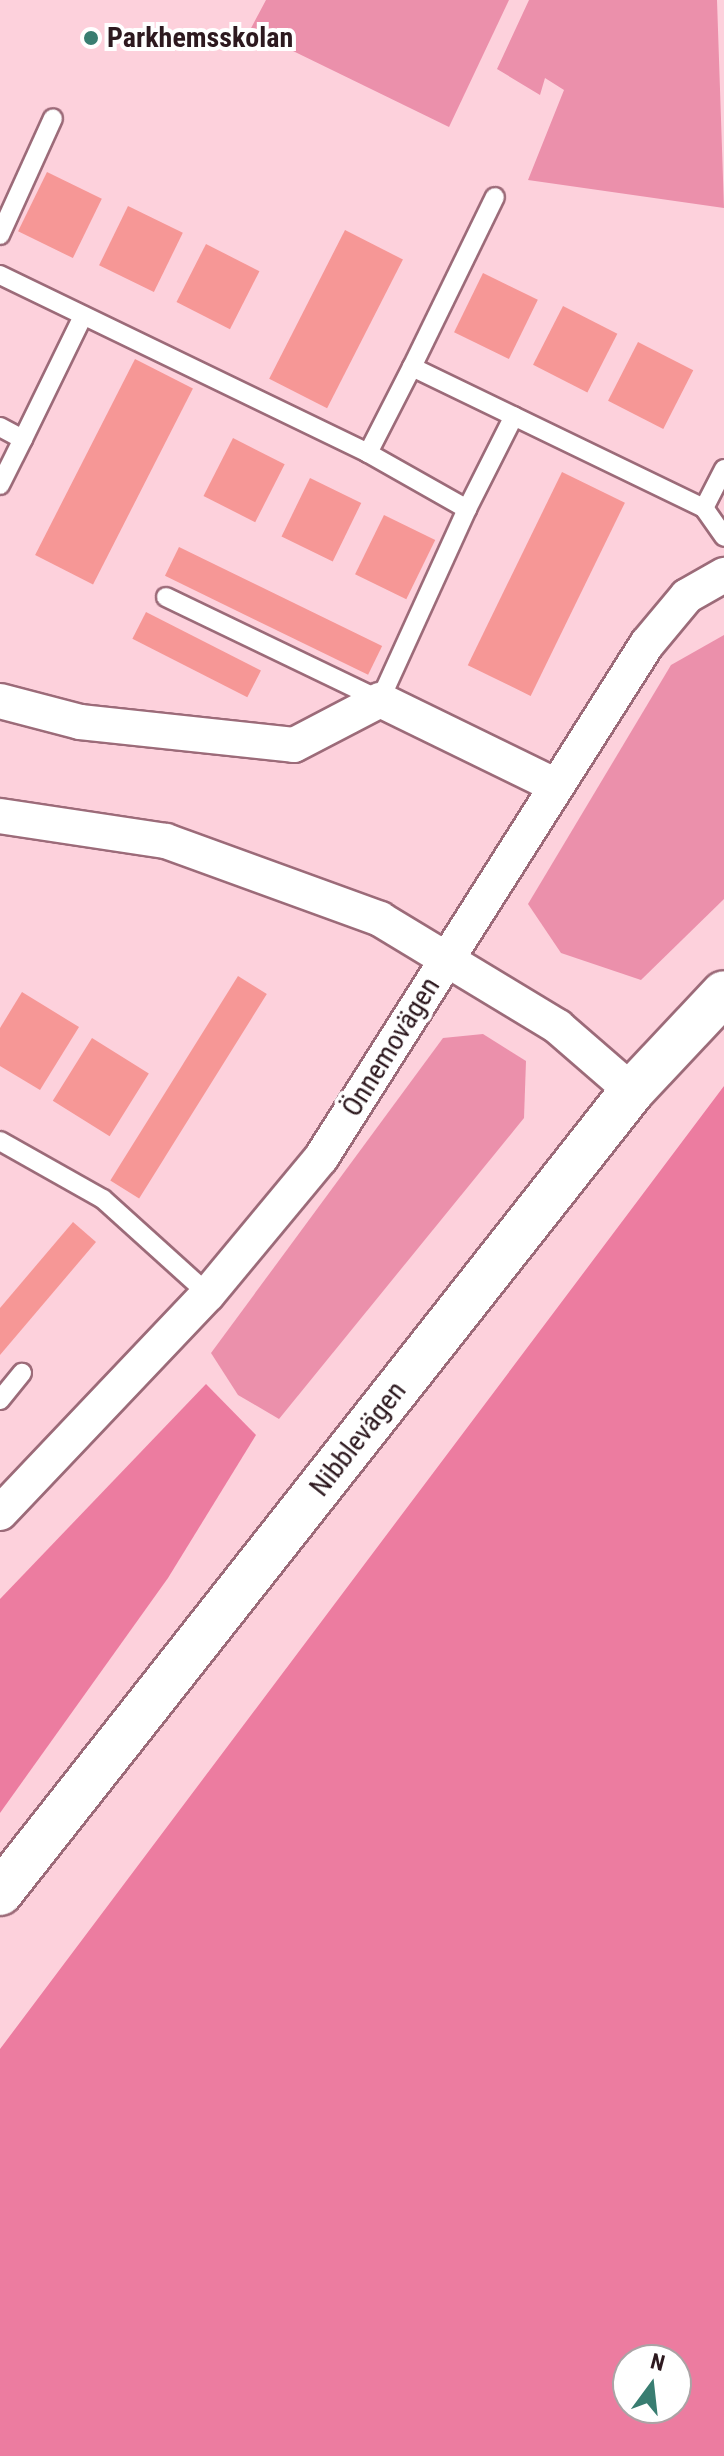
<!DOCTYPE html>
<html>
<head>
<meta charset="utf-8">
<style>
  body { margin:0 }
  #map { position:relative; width:724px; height:2456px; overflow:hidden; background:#fdd1dc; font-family:"Roboto Condensed",sans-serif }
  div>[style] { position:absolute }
  .green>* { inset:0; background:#eb90ab }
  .forest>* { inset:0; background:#ec7ca0 }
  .building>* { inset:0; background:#f69796; transform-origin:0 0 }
  .roads { filter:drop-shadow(2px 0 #9c6b79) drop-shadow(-2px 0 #9c6b79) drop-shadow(0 2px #9c6b79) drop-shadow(0 -2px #9c6b79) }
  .lane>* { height:18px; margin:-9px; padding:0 9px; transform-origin:9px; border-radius:9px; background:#fff }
  .street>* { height:34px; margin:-17px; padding:0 17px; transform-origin:17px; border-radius:17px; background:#fff }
  .secondary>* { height:44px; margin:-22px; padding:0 22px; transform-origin:22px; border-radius:22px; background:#fff }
  .dots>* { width:22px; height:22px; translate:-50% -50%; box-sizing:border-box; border:4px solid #fff; border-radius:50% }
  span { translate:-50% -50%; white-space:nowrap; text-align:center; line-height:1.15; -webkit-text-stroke:8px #fff; paint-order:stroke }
  .poi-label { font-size:28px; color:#2d191f; font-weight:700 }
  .left { translate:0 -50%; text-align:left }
  .street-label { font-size:28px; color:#2d191f }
  .north { position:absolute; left:612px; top:2344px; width:80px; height:80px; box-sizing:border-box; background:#fff; border:2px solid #aba3a5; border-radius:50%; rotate:15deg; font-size:22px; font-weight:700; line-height:32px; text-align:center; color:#2d191f }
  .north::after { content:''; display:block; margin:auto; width:28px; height:36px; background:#397d71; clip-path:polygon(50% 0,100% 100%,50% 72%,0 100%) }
</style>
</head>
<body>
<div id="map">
  <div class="green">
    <i style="clip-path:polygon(266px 0,509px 0,449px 127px,250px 30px)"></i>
    <i style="clip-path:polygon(529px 0,717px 0,724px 208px,528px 180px,564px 90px,545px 78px,540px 95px,497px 69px)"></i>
    <i style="clip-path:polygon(724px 635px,724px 899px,641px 980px,561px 953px,528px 904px,671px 665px)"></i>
    <i style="clip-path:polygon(483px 1034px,526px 1061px,524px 1118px,279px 1419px,238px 1395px,211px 1353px,443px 1038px)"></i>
  </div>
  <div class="forest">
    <i style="clip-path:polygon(evenodd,724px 1086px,724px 2456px,0 2456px,0 2049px,724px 1086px,676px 2360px,676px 2408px,628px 2408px,628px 2360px,676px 2360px)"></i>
    <i style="clip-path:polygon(206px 1384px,256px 1435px,168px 1578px,0 1813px,0 1599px)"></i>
  </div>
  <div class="building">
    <i style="left:47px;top:172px;width:61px;height:66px;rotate:26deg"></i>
    <i style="left:128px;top:206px;width:61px;height:66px;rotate:26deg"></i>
    <i style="left:345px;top:230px;width:65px;height:167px;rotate:27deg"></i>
    <i style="left:206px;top:244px;width:60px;height:65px;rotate:27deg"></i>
    <i style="left:483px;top:273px;width:61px;height:66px;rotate:26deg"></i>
    <i style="left:563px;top:306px;width:61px;height:66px;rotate:27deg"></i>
    <i style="left:638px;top:342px;width:62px;height:66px;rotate:27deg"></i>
    <i style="left:135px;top:359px;width:65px;height:220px;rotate:27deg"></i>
    <i style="left:233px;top:438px;width:58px;height:65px;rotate:27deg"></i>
    <i style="left:562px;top:472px;width:70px;height:215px;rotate:26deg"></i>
    <i style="left:310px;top:478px;width:57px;height:65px;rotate:26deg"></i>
    <i style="left:384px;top:515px;width:57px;height:66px;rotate:26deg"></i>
    <i style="left:179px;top:547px;width:226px;height:32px;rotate:26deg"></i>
    <i style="left:146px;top:612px;width:129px;height:30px;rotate:27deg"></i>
    <i style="left:238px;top:976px;width:34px;height:241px;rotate:32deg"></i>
    <i style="clip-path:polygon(22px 992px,79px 1027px,40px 1090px,0 1066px,0 1028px)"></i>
    <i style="left:92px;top:1038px;width:67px;height:74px;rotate:32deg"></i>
    <i style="clip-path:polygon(73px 1222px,96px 1242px,0 1355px,0 1308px)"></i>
  </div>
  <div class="roads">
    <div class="lane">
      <i style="left:0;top:235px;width:128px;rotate:-65.6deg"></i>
      <i style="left:0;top:275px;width:409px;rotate:25.8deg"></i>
      <i style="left:368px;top:453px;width:97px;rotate:-62.9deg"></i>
      <i style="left:412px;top:367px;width:324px;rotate:25.8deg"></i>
      <i style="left:412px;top:367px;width:189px;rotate:-64deg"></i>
      <i style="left:0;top:427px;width:26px;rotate:28deg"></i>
      <i style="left:23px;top:439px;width:137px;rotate:-64deg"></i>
      <i style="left:368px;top:453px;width:114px;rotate:29.5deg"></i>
      <i style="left:467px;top:509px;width:104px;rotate:-63.2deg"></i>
      <i style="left:724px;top:469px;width:44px;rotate:117.1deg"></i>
      <i style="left:704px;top:508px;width:35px;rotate:55deg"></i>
      <i style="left:0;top:485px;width:51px;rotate:-63.4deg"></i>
      <i style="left:166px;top:597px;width:237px;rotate:25.7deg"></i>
      <i style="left:380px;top:700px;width:210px;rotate:-65.5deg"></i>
      <i style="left:0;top:1141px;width:118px;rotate:29.4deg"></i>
      <i style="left:103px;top:1199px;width:142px;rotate:42.1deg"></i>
      <i style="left:0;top:1400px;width:35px;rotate:-51deg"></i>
    </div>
    <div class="street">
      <i style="left:0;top:701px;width:83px;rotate:14.7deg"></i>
      <i style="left:80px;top:722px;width:215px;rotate:6.1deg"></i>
      <i style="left:294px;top:745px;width:97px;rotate:-27.6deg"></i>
      <i style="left:380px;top:700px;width:194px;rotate:26deg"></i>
      <i style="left:0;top:816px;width:168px;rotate:8.6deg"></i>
      <i style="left:166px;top:841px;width:228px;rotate:20deg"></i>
      <i style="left:380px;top:919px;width:208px;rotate:31.2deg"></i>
      <i style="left:558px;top:1027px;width:98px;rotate:40.9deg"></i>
      <i style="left:0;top:1513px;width:302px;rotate:-46.5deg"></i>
      <i style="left:208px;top:1294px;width:177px;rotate:-50.3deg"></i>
      <i style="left:321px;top:1158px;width:609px;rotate:-57.62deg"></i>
      <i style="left:647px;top:644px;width:62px;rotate:-50.2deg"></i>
      <i style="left:687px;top:596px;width:43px;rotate:-29.6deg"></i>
    </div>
    <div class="secondary">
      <i style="left:0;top:1893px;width:1021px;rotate:-51.76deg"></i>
      <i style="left:632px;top:1091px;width:134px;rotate:-46.8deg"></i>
    </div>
  </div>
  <div class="dots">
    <i style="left:91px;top:38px;background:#397d71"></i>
  </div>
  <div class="poi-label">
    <span class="left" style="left:107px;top:38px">Parkhemsskolan</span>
  </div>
  <div class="street-label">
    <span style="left:391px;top:1047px;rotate:-58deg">Önnemovägen</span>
    <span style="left:358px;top:1439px;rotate:-52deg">Nibblevägen</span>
  </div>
  <div class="north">N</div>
</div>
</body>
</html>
